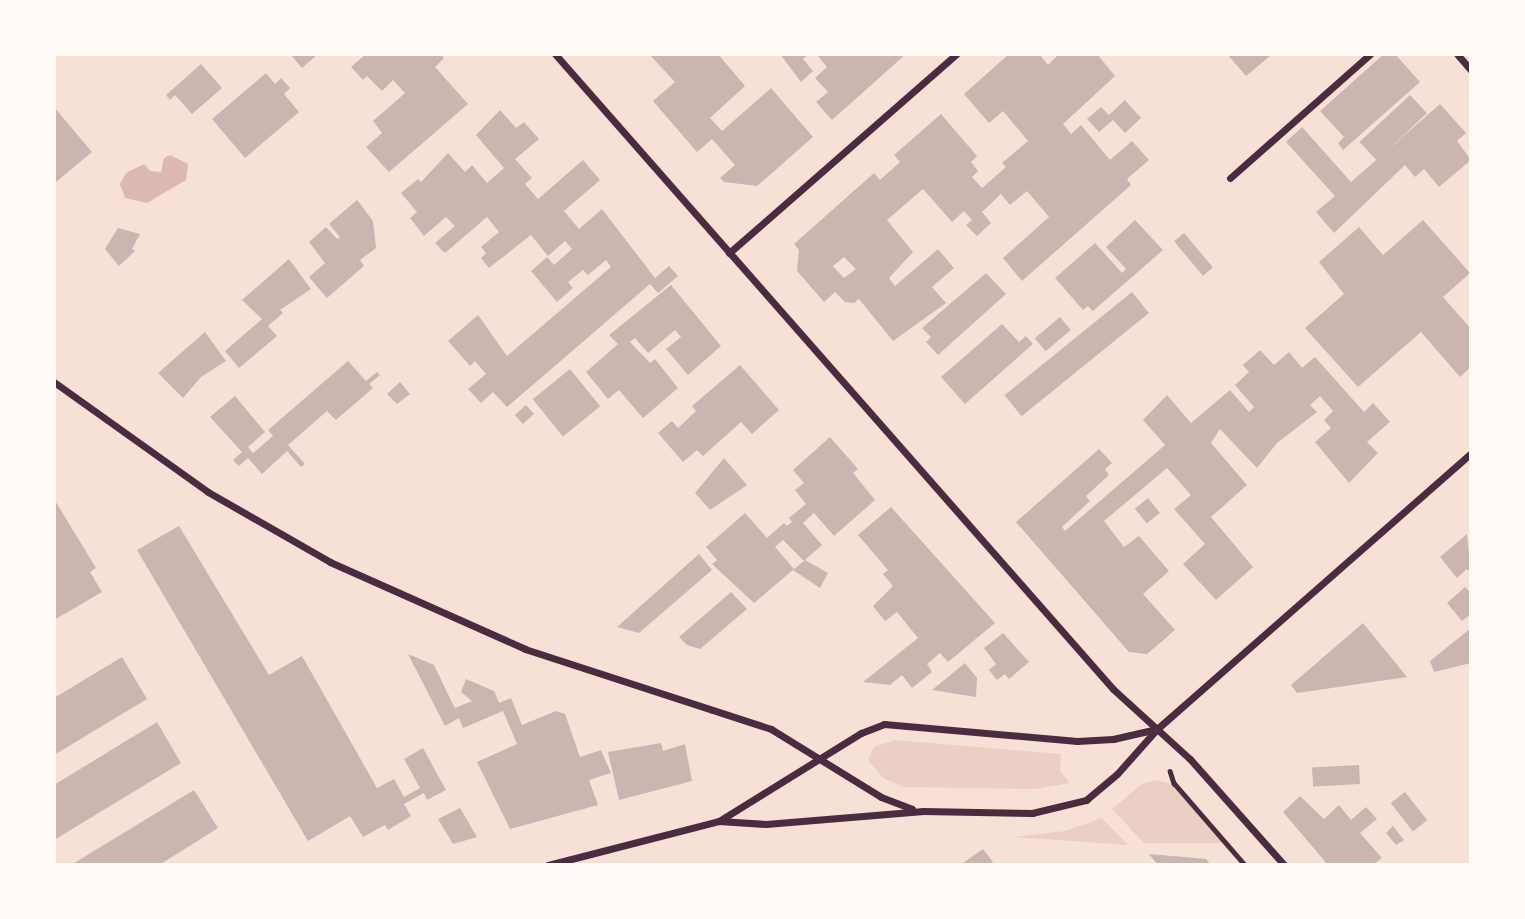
<!DOCTYPE html>
<html>
<head>
<meta charset="utf-8">
<style>
  body { margin:0 }
  #map { position:relative; width:1525px; height:919px; overflow:hidden; background:#f7e1d7; font-family:"Golos Text",sans-serif }
  div>[style] { position:absolute }
  .green>* { inset:0; background:#ebcfc5 }
  .water>* { inset:0; background:#dcb8b0 }
  .building>* { inset:0; background:#ccb4b1; transform-origin:0 0 }
  .path>* { height:4.5px; margin:-2.25px; padding:0 2.25px; transform-origin:2.25px; border-radius:2.25px; background:#4a2c40 }
  .minor>* { height:7px; margin:-3.5px; padding:0 3.5px; transform-origin:3.5px; border-radius:3.5px; background:#4a2c40 }
  span { translate:-50% -50%; white-space:nowrap; text-align:center; line-height:1.15; -webkit-text-stroke:7px #fffaf5; paint-order:stroke }
  .frame { position:absolute; inset:0; border:56px solid #fffaf5; pointer-events:none }
</style>
</head>
<body>
<div id="map">
  <div class="green">
    <i style="clip-path:polygon(895px 740px,1061px 754px,1060px 771px,1070px 783px,1035px 789px,903px 787px,883px 778px,868px 760px,874px 747px)"></i>
    <i style="clip-path:polygon(1157px 780px,1171px 784px,1222px 843px,1144px 843px,1112px 809px,1142px 784px)"></i>
    <i style="clip-path:polygon(1102px 818px,1128px 845px,1013px 837px,1065px 831px)"></i>
  </div>
  <div class="water">
    <i style="clip-path:polygon(170px 155px,188px 164px,186px 180px,147px 203px,125px 198px,120px 184px,126px 173px,144px 164px,150px 171px,161px 172px,164px 158px)"></i>
  </div>
  <div class="building">
    <i style="clip-path:polygon(290px 54px,318px 54px,302px 68px)"></i>
    <i style="clip-path:polygon(366px 54px,441px 54px,444px 58px,435px 67px,468px 104px,389px 172px,366px 147px,382px 133px,373px 121px,405px 93px,393px 80px,382px 91px,367px 76px,363px 80px,351px 67px)"></i>
    <i style="clip-path:polygon(649px 54px,718px 54px,745px 86px,710px 118px,722px 131px,771px 88px,813px 137px,757px 186px,724px 182px,720px 178px,735px 165px,712px 139px,697px 152px,653px 101px,675px 82px)"></i>
    <i style="clip-path:polygon(780px 54px,809px 54px,803px 59px,813px 71px,801px 82px)"></i>
    <i style="clip-path:polygon(816px 54px,906px 54px,832px 120px,816px 102px,828px 92px,815px 78px,827px 67px)"></i>
    <i style="clip-path:polygon(evenodd,1009px 54px,1039px 54px,1048px 65px,1059px 54px,1097px 54px,1115px 76px,1063px 124px,1071px 134px,1081px 125px,1110px 160px,1132px 141px,1149px 160px,1127px 179px,1131px 185px,1022px 281px,1003px 258px,1049px 217px,1027px 191px,1010px 205px,1001px 194px,982px 212px,991px 223px,977px 236px,966px 225px,972px 220px,964px 211px,952px 222px,923px 189px,887px 220px,913px 252px,889px 278px,895px 286px,938px 249px,954px 268px,932px 287px,946px 303px,893px 341px,859px 299px,854px 303px,845px 302px,835px 292px,824px 302px,797px 271px,799px 250px,794px 244px,874px 173px,880px 180px,900px 162px,894px 155px,941px 114px,977px 156px,971px 162px,978px 171px,972px 177px,982px 188px,1006px 167px,1002px 163px,1028px 141px,1003px 111px,989px 123px,964px 94px,1009px 54px,844px 257px,856px 269px,844px 278px,833px 266px,844px 257px)"></i>
    <i style="clip-path:polygon(1227px 54px,1268px 54px,1270px 56px,1246px 76px)"></i>
    <i style="clip-path:polygon(1384px 54px,1395px 54px,1420px 82px,1343px 150px,1338px 143px,1344px 137px,1320px 111px)"></i>
    <i style="clip-path:polygon(201px 64px,222px 88px,192px 114px,175px 95px,170px 100px,166px 95px)"></i>
    <i style="clip-path:polygon(266px 73px,275px 84px,281px 78px,290px 88px,284px 94px,299px 112px,245px 158px,212px 119px)"></i>
    <i style="left:1410px;top:95px;width:25px;height:69px;rotate:47deg"></i>
    <i style="clip-path:polygon(1125px 100px,1141px 118px,1125px 133px,1113px 120px,1099px 132px,1087px 119px,1101px 107px,1109px 115px)"></i>
    <i style="clip-path:polygon(1440px 104px,1466px 133px,1457px 141px,1471px 160px,1439px 187px,1424px 169px,1415px 177px,1405px 165px,1334px 233px,1316px 212px,1335px 196px,1286px 142px,1302px 127px,1351px 182px)"></i>
    <i style="clip-path:polygon(54px 107px,92px 152px,56px 182px,54px 180px)"></i>
    <i style="clip-path:polygon(500px 110px,516px 128px,524px 122px,539px 139px,515px 159px,532px 178px,525px 184px,538px 199px,583px 160px,600px 180px,564px 211px,579px 229px,602px 209px,655px 278px,669px 266px,678px 276px,658px 293px,650px 284px,507px 407px,493px 392px,481px 403px,468px 389px,486px 374px,475px 361px,470px 366px,448px 341px,478px 315px,507px 356px,611px 267px,606px 260px,588px 275px,583px 270px,568px 282px,573px 288px,557px 302px,531px 271px,547px 257px,554px 265px,572px 249px,565px 241px,548px 256px,531px 235px,489px 268px,481px 258px,486px 253px,481px 247px,499px 232px,487px 217px,445px 253px,435px 243px,455px 226px,446px 217px,424px 236px,410px 218px,417px 212px,401px 193px,418px 179px,421px 182px,448px 153px,465px 172px,472px 165px,487px 183px,504px 168px,476px 135px)"></i>
    <i style="clip-path:polygon(357px 200px,373px 221px,376px 248px,360px 260px,364px 266px,327px 298px,309px 277px,325px 263px,309px 242px,326px 227px,337px 239px,340px 237px,329px 224px)"></i>
    <i style="clip-path:polygon(1135px 220px,1163px 250px,1093px 311px,1088px 306px,1083px 310px,1055px 278px,1095px 243px,1122px 273px,1126px 269px,1106px 247px)"></i>
    <i style="clip-path:polygon(1423px 220px,1470px 273px,1443px 297px,1471px 329px,1471px 367px,1460px 377px,1421px 332px,1358px 387px,1305px 328px,1344px 294px,1319px 262px,1359px 227px,1383px 255px)"></i>
    <i style="clip-path:polygon(118px 228px,140px 234px,132px 249px,135px 251px,119px 266px,105px 249px)"></i>
    <i style="left:1184px;top:233px;width:45px;height:13px;rotate:50deg"></i>
    <i style="clip-path:polygon(289px 259px,311px 289px,280px 310px,283px 313px,268px 326px,277px 336px,239px 368px,225px 351px,262px 319px,242px 300px)"></i>
    <i style="clip-path:polygon(986px 273px,1006px 294px,938px 355px,926px 342px,931px 337px,922px 328px)"></i>
    <i style="clip-path:polygon(671px 285px,721px 346px,688px 375px,666px 349px,681px 337px,675px 330px,648px 353px,635px 338px,630px 342px,650px 363px,655px 359px,678px 388px,643px 418px,619px 390px,608px 399px,586px 372px,618px 344px,609px 335px)"></i>
    <i style="left:1132px;top:292px;width:27px;height:164px;rotate:51deg"></i>
    <i style="left:1060px;top:317px;width:17px;height:33px;rotate:50deg"></i>
    <i style="clip-path:polygon(1002px 324px,1019px 342px,1026px 336px,1033px 344px,965px 404px,941px 377px)"></i>
    <i style="clip-path:polygon(205px 332px,226px 361px,201px 377px,183px 398px,158px 373px)"></i>
    <i style="clip-path:polygon(1260px 350px,1274px 365px,1289px 352px,1302px 368px,1315px 357px,1364px 412px,1373px 403px,1390px 422px,1367px 442px,1378px 453px,1349px 483px,1315px 442px,1331px 428px,1324px 420px,1333px 411px,1320px 396px,1310px 405px,1317px 412px,1277px 443px,1257px 468px,1220px 429px,1211px 443px,1247px 485px,1211px 517px,1253px 567px,1216px 600px,1183px 564px,1205px 544px,1174px 509px,1191px 495px,1167px 468px,1104px 521px,1124px 547px,1139px 536px,1169px 571px,1143px 594px,1175px 630px,1147px 654px,1129px 652px,1016px 522px,1099px 449px,1112px 463px,1105px 469px,1109px 475px,1086px 496px,1090px 501px,1062px 527px,1065px 531px,1165px 445px,1143px 420px,1167px 395px,1191px 423px,1230px 390px,1249px 412px,1254px 407px,1235px 385px,1249px 372px,1243px 365px)"></i>
    <i style="clip-path:polygon(348px 361px,366px 381px,377px 372px,380px 375px,369px 384px,373px 388px,336px 420px,327px 411px,288px 445px,305px 464px,301px 467px,287px 451px,262px 474px,248px 458px,239px 466px,233px 460px,242px 452px,210px 417px,235px 396px,265px 432px,248px 447px,253px 453px,273px 436px,268px 430px)"></i>
    <i style="clip-path:polygon(740px 365px,779px 410px,752px 434px,741px 422px,703px 456px,697px 450px,683px 462px,658px 433px,672px 421px,678px 428px,696px 411px,692px 406px)"></i>
    <i style="left:570px;top:369px;width:48px;height:48px;rotate:51deg"></i>
    <i style="clip-path:polygon(400px 382px,410px 394px,397px 404px,387px 394px)"></i>
    <i style="left:526px;top:405px;width:12px;height:15px;rotate:48deg"></i>
    <i style="clip-path:polygon(830px 437px,858px 469px,853px 473px,875px 500px,834px 536px,814px 513px,803px 523px,822px 545px,805px 560px,828px 573px,820px 588px,793px 570px,804px 561px,783px 540px,775px 547px,794px 569px,754px 603px,712px 564px,717px 560px,706px 547px,745px 513px,767px 538px,784px 523px,787px 526px,792px 522px,789px 518px,806px 504px,795px 490px,804px 483px,793px 470px)"></i>
    <i style="clip-path:polygon(724px 458px,747px 485px,710px 510px,695px 493px)"></i>
    <i style="left:1148px;top:498px;width:19px;height:17px;rotate:51deg"></i>
    <i style="clip-path:polygon(54px 499px,96px 568px,90px 572px,102px 592px,54px 620px)"></i>
    <i style="clip-path:polygon(891px 507px,995px 623px,948px 662px,940px 653px,927px 664px,932px 672px,912px 688px,902px 675px,890px 685px,863px 682px,918px 638px,897px 612px,885px 621px,873px 606px,893px 586px,883px 574px,888px 570px,858px 535px)"></i>
    <i style="clip-path:polygon(179px 526px,269px 675px,302px 656px,377px 788px,394px 779px,404px 797px,420px 788px,404px 759px,423px 748px,446px 790px,427px 800px,424px 793px,404px 804px,411px 816px,388px 830px,385px 825px,363px 837px,350px 816px,308px 841px,137px 550px)"></i>
    <i style="clip-path:polygon(1467px 534px,1471px 573px,1467px 569px,1457px 578px,1440px 557px)"></i>
    <i style="clip-path:polygon(699px 554px,712px 570px,639px 633px,617px 627px)"></i>
    <i style="clip-path:polygon(1465px 587px,1471px 593px,1471px 614px,1462px 621px,1447px 603px)"></i>
    <i style="clip-path:polygon(731px 592px,747px 609px,700px 649px,687px 645px,679px 637px)"></i>
    <i style="clip-path:polygon(1363px 623px,1407px 677px,1297px 693px,1291px 685px)"></i>
    <i style="clip-path:polygon(1471px 628px,1471px 663px,1434px 672px,1430px 661px)"></i>
    <i style="clip-path:polygon(1003px 633px,1029px 662px,1009px 679px,1005px 674px,997px 680px,989px 670px,996px 664px,984px 648px)"></i>
    <i style="clip-path:polygon(408px 654px,434px 665px,458px 715px,455px 708px,472px 701px,461px 692px,466px 679px,494px 691px,499px 703px,511px 698px,522px 725px,556px 711px,565px 714px,580px 757px,601px 750px,611px 773px,589px 780px,598px 805px,510px 829px,477px 762px,517px 744px,503px 711px,463px 728px,459px 718px,445px 726px)"></i>
    <i style="clip-path:polygon(122px 657px,147px 699px,54px 755px,54px 698px)"></i>
    <i style="clip-path:polygon(965px 663px,977px 678px,976px 697px,932px 690px)"></i>
    <i style="clip-path:polygon(157px 722px,181px 763px,54px 840px,54px 785px)"></i>
    <i style="clip-path:polygon(661px 743px,663px 751px,685px 744px,692px 781px,619px 800px,608px 752px)"></i>
    <i style="left:1359px;top:765px;width:19px;height:47px;rotate:87deg"></i>
    <i style="clip-path:polygon(194px 790px,218px 828px,159px 865px,71px 865px)"></i>
    <i style="left:1405px;top:792px;width:36px;height:18px;rotate:52deg"></i>
    <i style="clip-path:polygon(1300px 796px,1324px 819px,1339px 805px,1351px 820px,1366px 807px,1377px 819px,1360px 833px,1382px 858px,1373px 865px,1328px 865px,1283px 812px)"></i>
    <i style="clip-path:polygon(460px 808px,477px 837px,453px 844px,438px 819px)"></i>
    <i style="clip-path:polygon(1393px 826px,1404px 840px,1396px 845px,1386px 833px)"></i>
    <i style="clip-path:polygon(983px 849px,995px 865px,960px 865px)"></i>
    <i style="clip-path:polygon(1149px 854px,1206px 859px,1211px 865px,1158px 865px)"></i>
  </div>
  <div class="path">
    <i style="left:1170px;top:771px;width:13px;rotate:72deg"></i>
    <i style="left:1174px;top:783px;width:108px;rotate:49.1deg"></i>
  </div>
  <div class="minor">
    <i style="left:555px;top:54px;width:845px;rotate:48.69deg"></i>
    <i style="left:1113px;top:689px;width:104px;rotate:42.3deg"></i>
    <i style="left:1190px;top:759px;width:142px;rotate:48.4deg"></i>
    <i style="left:1457px;top:54px;width:21px;rotate:49deg"></i>
    <i style="left:1230px;top:178px;width:187px;rotate:-41.5deg"></i>
    <i style="left:729px;top:253px;width:302px;rotate:-41.2deg"></i>
    <i style="left:54px;top:382px;width:189px;rotate:35.5deg"></i>
    <i style="left:208px;top:492px;width:141px;rotate:29.8deg"></i>
    <i style="left:330px;top:562px;width:214px;rotate:24deg"></i>
    <i style="left:525px;top:649px;width:259px;rotate:18deg"></i>
    <i style="left:771px;top:729px;width:129px;rotate:31.7deg"></i>
    <i style="left:881px;top:797px;width:33px;rotate:21deg"></i>
    <i style="left:719px;top:821px;width:167px;rotate:-31.8deg"></i>
    <i style="left:861px;top:733px;width:25px;rotate:-21deg"></i>
    <i style="left:884px;top:724px;width:194px;rotate:5deg"></i>
    <i style="left:1077px;top:741px;width:36px;rotate:-3deg"></i>
    <i style="left:1113px;top:739px;width:45px;rotate:-12.8deg"></i>
    <i style="left:548px;top:865px;width:177px;rotate:-14.4deg"></i>
    <i style="left:719px;top:821px;width:47px;rotate:3.7deg"></i>
    <i style="left:766px;top:824px;width:158px;rotate:-4.7deg"></i>
    <i style="left:923px;top:811px;width:109px;rotate:1.1deg"></i>
    <i style="left:1032px;top:813px;width:56px;rotate:-13.5deg"></i>
    <i style="left:1086px;top:800px;width:40px;rotate:-40deg"></i>
    <i style="left:1117px;top:774px;width:60px;rotate:-48.4deg"></i>
    <i style="left:1157px;top:729px;width:418px;rotate:-41.3deg"></i>
  </div>
  <div class="frame"></div>
</div>
</body>
</html>
